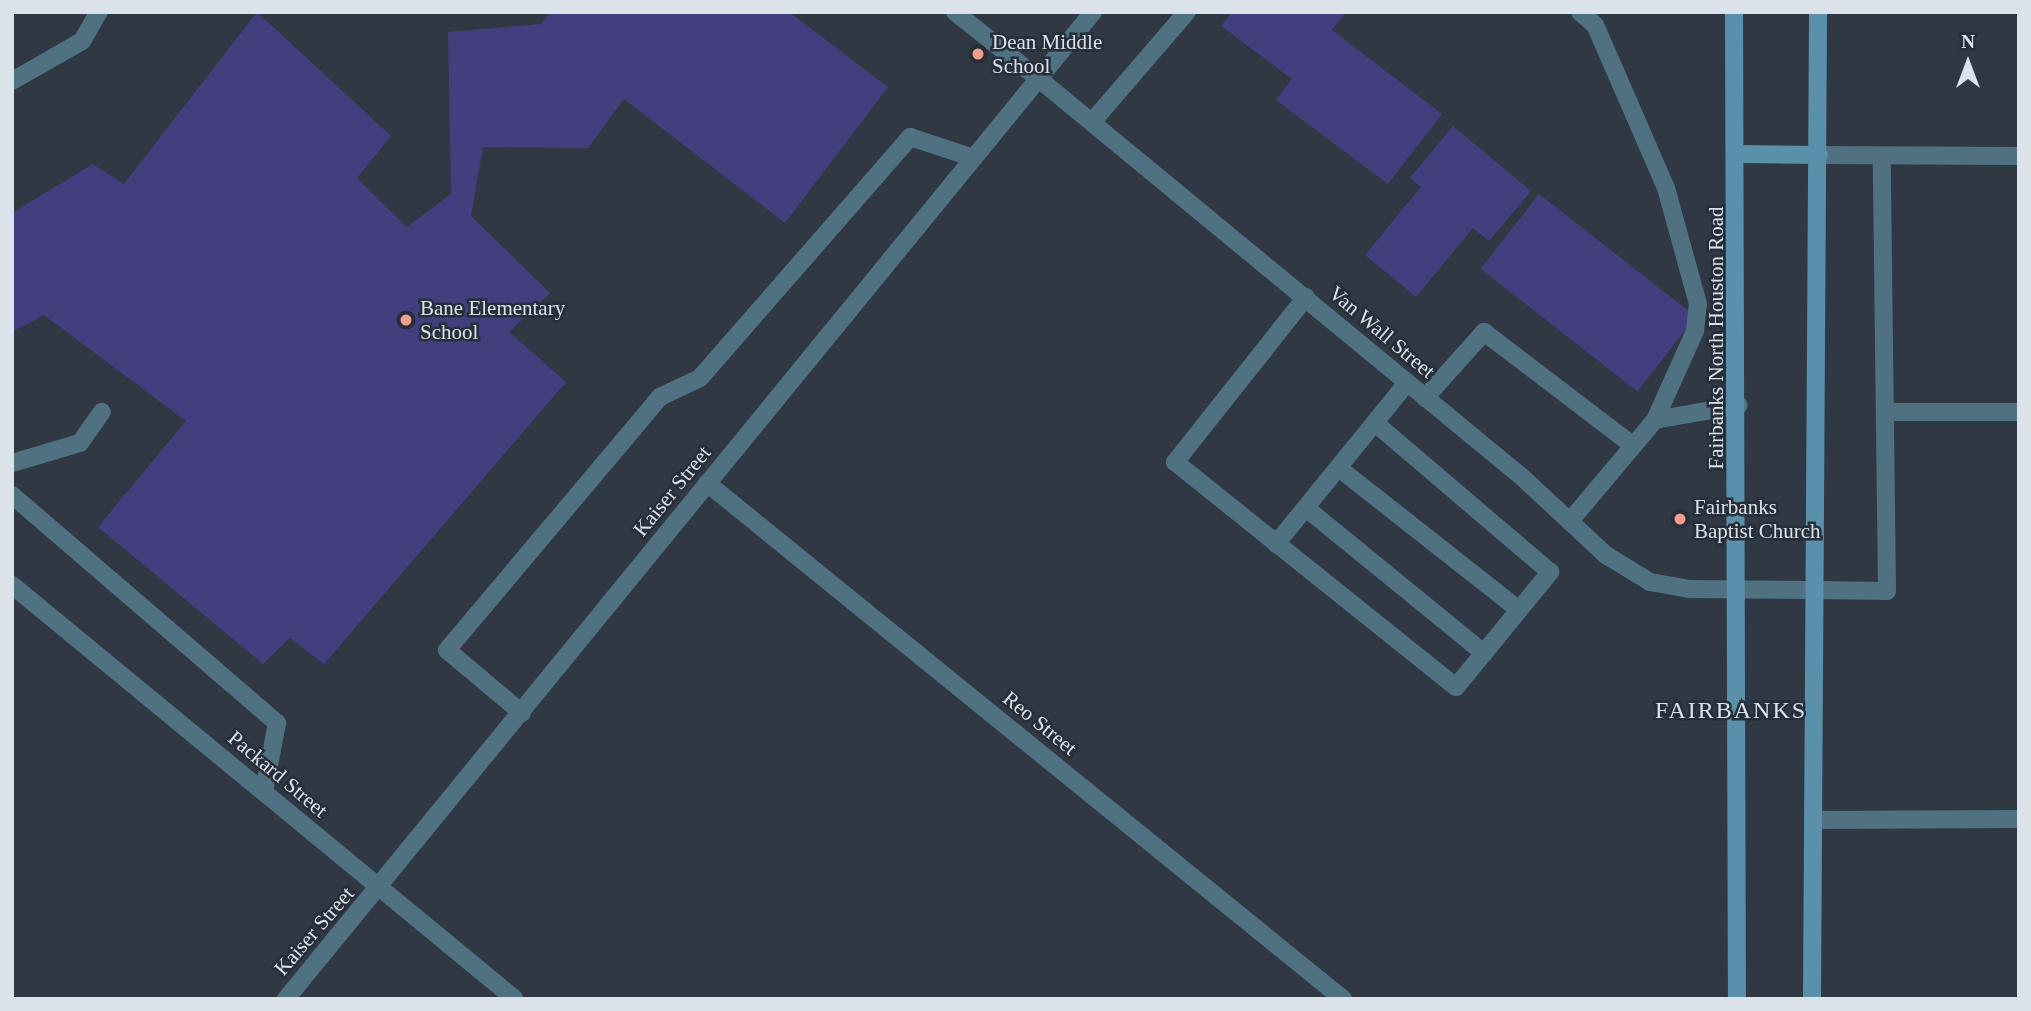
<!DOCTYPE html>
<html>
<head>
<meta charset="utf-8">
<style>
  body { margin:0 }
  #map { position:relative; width:2031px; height:1011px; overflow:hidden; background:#303844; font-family:"Times New Roman",serif }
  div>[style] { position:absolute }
  .building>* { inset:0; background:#433f7e; transform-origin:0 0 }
  .service>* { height:18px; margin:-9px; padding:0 9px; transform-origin:9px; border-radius:9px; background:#4f7181 }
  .minor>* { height:18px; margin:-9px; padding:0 9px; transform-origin:9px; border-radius:9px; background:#4f7181 }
  .secondary>* { height:18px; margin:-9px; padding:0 9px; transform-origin:9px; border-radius:9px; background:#5a90aa }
  .dots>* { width:19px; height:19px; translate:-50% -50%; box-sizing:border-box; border:4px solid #262e3a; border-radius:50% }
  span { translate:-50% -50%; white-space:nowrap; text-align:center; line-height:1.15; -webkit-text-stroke:5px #262e3a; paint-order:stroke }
  .poi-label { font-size:21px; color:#dce2ea }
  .left { translate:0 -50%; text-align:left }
  .street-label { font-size:21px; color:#dce2ea }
  .quarter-label { font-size:24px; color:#dce2ea; letter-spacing:2px }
  .frame { position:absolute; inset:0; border:14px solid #dce2ea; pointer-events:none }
  .north { position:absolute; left:1933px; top:28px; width:70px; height:70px; -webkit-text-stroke:5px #262e3a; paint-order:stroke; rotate:0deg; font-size:19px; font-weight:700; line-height:28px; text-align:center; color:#dce2ea }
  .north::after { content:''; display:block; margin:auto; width:24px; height:32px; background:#dce2ea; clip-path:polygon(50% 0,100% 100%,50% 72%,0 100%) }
</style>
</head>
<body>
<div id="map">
  <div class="building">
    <i style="clip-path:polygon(257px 12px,391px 136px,357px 178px,407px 227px,451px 194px,448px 32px,541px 24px,550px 12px,789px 12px,888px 87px,785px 223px,624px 99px,588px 148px,483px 147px,471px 216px,550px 293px,509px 332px,566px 382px,324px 664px,290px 638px,263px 664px,98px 527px,186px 421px,44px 315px,12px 332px,12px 213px,93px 164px,124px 184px)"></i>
    <i style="clip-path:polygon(1232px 12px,1346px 12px,1332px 30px,1442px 114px,1388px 184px,1276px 100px,1292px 79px,1221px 26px)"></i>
    <i style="clip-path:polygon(1453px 126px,1531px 191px,1489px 241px,1473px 228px,1416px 297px,1365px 255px,1421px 187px,1410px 178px)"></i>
    <i style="left:1539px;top:194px;width:199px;height:95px;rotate:38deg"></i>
  </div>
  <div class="service">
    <i style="left:955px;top:12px;width:107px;rotate:38.6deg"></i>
    <i style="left:12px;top:81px;width:81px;rotate:-29.7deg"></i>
    <i style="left:82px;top:41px;width:34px;rotate:-60deg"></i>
    <i style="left:1092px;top:122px;width:145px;rotate:-49.2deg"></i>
    <i style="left:1819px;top:155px;width:200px;rotate:0.3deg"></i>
    <i style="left:1306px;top:297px;width:211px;rotate:128.4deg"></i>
    <i style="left:1175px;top:462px;width:360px;rotate:38.7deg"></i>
    <i style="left:1456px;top:687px;width:149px;rotate:-50.7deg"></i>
    <i style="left:1550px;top:572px;width:228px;rotate:-139.6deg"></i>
    <i style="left:1425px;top:398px;width:89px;rotate:-48.2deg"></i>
    <i style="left:1484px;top:332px;width:185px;rotate:37.3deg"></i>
    <i style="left:1885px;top:412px;width:134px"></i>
    <i style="left:1655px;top:420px;width:85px;rotate:-10.1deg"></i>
    <i style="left:12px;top:463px;width:71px;rotate:-16.4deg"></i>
    <i style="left:80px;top:443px;width:38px;rotate:-55deg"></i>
    <i style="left:1340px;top:469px;width:228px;rotate:38.2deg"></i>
    <i style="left:12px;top:495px;width:350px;rotate:40.7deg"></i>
    <i style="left:277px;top:723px;width:70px;rotate:100.7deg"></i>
    <i style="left:1306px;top:508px;width:230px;rotate:39.2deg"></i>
    <i style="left:1570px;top:521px;width:132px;rotate:-49.9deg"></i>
    <i style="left:1655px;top:420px;width:98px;rotate:-65.8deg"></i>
    <i style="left:1695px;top:331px;width:27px;rotate:-84deg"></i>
    <i style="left:1698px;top:304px;width:120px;rotate:-105.4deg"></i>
    <i style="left:1666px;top:188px;width:178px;rotate:-113.5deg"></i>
    <i style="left:1595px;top:25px;width:20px;rotate:-139deg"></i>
    <i style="left:1276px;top:544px;width:208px;rotate:-50.9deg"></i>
    <i style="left:1815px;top:590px;width:72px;rotate:0.8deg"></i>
    <i style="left:1887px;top:591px;width:435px;rotate:-90.7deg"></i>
    <i style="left:522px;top:713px;width:98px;rotate:-140deg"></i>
    <i style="left:447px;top:650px;width:331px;rotate:-49.9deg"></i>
    <i style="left:660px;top:397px;width:44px;rotate:-25.4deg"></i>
    <i style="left:700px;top:378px;width:320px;rotate:-48.9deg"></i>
    <i style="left:910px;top:137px;width:67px;rotate:18.2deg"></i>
    <i style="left:1813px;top:820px;width:206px;rotate:-0.3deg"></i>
  </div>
  <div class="minor">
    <i style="left:1039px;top:79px;width:626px;rotate:39.49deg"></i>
    <i style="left:1522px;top:477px;width:115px;rotate:42.9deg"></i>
    <i style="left:1606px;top:555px;width:52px;rotate:31.5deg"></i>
    <i style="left:1650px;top:582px;width:41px;rotate:9.9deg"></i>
    <i style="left:1690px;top:589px;width:125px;rotate:0.5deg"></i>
    <i style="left:707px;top:483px;width:819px;rotate:39.05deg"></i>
    <i style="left:12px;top:585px;width:651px;rotate:39.46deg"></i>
    <i style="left:286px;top:999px;width:1275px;rotate:-50.73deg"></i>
  </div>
  <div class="secondary">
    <i style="left:1734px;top:12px;width:987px;rotate:89.83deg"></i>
    <i style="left:1739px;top:154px;width:80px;rotate:0.7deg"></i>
    <i style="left:1812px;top:999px;width:987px;rotate:-89.65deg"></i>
  </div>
  <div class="dots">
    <i style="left:978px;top:54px;background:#f49d8d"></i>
    <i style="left:406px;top:320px;background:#f49d8d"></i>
    <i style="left:1680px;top:519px;background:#f49d8d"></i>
  </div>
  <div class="poi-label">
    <span class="left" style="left:992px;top:54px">Dean Middle<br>School</span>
    <span class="left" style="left:420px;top:320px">Bane Elementary<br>School</span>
    <span class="left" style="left:1694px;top:519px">Fairbanks<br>Baptist Church</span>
  </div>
  <div class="street-label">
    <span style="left:1382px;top:332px;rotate:40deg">Van Wall Street</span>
    <span style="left:1716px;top:338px;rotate:-90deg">Fairbanks North Houston Road</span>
    <span style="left:672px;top:491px;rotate:-51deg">Kaiser Street</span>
    <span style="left:1040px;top:723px;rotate:39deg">Reo Street</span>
    <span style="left:278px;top:774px;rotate:40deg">Packard Street</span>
    <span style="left:314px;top:931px;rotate:-49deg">Kaiser Street</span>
  </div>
  <div class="quarter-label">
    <span style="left:1731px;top:711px">FAIRBANKS</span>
  </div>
  <div class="frame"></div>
  <div class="north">N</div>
</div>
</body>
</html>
